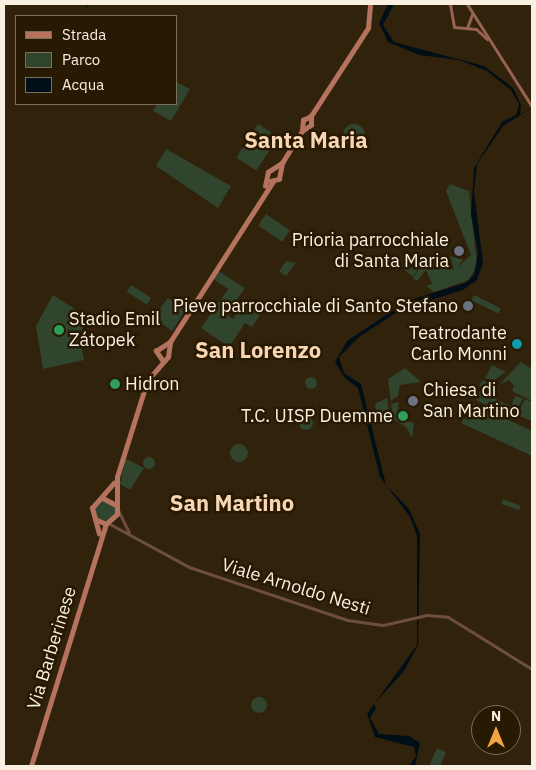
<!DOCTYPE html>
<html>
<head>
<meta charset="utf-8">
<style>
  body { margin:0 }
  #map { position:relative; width:536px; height:770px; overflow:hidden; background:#31220b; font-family:"IBM Plex Sans",sans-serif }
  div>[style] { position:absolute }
  .green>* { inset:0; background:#30442e; transform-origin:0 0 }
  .round { border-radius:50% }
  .water>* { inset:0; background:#000e18 }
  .stream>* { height:1px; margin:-0.5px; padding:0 0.5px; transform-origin:0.5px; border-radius:0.5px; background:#000e18 }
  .tertiary>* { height:3px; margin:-1.5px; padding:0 1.5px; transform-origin:1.5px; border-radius:1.5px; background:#6e4d42 }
  .secondary>* { height:3px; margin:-1.5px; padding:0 1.5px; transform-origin:1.5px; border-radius:1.5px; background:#966352 }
  .primary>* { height:4.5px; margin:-2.25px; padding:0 2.25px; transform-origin:2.25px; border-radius:2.25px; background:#b5735d }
  .dots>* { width:14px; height:14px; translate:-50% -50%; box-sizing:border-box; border:2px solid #271902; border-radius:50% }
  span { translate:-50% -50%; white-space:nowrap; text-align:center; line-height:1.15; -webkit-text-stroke:5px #271902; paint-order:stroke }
  .poi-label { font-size:18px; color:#faf0e2 }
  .right { translate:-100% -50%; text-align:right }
  .left { translate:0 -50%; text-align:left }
  .street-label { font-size:18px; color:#faf0e2 }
  .district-label { font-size:22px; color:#f8d5b3; font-weight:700 }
  .frame { position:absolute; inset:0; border:5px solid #faf0e2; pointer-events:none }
  .legend { position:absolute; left:15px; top:15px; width:162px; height:90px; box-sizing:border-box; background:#271902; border:1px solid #7b6f5c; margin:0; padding:6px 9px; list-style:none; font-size:15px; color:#faf0e2 }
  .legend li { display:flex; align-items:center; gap:10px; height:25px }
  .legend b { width:25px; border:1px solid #7b6f5c }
  .north { position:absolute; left:471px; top:705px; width:50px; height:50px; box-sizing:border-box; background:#271902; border:1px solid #7b6f5c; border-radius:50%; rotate:0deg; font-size:14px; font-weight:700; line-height:20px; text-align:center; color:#faf0e2 }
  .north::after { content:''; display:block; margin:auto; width:18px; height:22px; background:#f4a344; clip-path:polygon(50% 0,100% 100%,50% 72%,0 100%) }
</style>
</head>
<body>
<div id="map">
  <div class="green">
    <i style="clip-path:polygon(176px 82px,190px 89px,171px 121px,153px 111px,157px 104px,176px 104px)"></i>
    <i style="left:258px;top:124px;width:24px;height:40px;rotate:33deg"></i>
    <i class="round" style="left:343px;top:124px;width:22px;height:22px"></i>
    <i style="clip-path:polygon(166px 149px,231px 186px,218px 208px,156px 166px)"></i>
    <i style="clip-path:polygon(450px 184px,469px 191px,477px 265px,469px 280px,434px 292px,426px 286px,432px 284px,426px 270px,417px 281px,413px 278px,423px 263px,435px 254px,454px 270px,450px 256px,463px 260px,457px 268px,471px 255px,446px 191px)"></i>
    <i style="left:266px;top:214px;width:29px;height:14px;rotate:34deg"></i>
    <i style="clip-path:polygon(286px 261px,296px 263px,286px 276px,279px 271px)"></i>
    <i style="clip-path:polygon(403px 261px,418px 269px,413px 277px,402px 268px)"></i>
    <i style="clip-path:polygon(evenodd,217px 270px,245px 288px,237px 299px,260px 315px,252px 327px,245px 323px,229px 347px,201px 328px,228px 289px,212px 278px,217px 270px,235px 305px,240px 309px,233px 319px,221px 310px,224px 306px,229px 313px,235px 305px)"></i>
    <i style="left:131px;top:285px;width:24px;height:8px;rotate:33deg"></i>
    <i style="clip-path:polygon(53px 295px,89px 318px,79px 335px,84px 360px,43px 369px,36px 326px)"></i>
    <i style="left:474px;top:295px;width:30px;height:6px;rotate:26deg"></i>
    <i style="clip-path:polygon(168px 298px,186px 309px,172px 331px,153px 317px)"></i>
    <i style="clip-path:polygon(521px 362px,532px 369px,532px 401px,512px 391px,514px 386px,509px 380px,499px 385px)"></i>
    <i style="clip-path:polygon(492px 365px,506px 372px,493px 381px,485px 378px)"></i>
    <i style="clip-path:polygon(405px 368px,421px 382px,400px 385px,398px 396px,391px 401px,388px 379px)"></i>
    <i class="round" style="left:305px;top:377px;width:12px;height:12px"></i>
    <i style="clip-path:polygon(482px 380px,496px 386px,497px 400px,511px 406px,515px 396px,523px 398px,512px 419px,476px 400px,477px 391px,488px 395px,490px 390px,479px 386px)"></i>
    <i style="clip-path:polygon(387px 398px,391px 423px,378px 425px,375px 404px)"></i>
    <i style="clip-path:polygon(525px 399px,532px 402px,532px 421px,517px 415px)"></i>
    <i style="clip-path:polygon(399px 402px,397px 416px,400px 412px,408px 415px,407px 421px,414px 423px,412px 438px,406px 427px,393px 419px,391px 404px)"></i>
    <i style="clip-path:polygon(472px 403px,532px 431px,532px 456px,461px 423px)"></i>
    <i class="round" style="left:299px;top:416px;width:14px;height:14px"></i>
    <i class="round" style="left:230px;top:444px;width:18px;height:18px"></i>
    <i class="round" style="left:143px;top:457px;width:12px;height:12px"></i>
    <i style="clip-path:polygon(125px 458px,144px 468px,130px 490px,120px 484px)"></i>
    <i style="clip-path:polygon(503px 499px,521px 506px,519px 510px,501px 504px)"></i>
    <i style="clip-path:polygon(102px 500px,115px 506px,116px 513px,106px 522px,96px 518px,94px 507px)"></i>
    <i class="round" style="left:251px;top:697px;width:16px;height:16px"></i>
    <i style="clip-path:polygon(437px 748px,446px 752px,440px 766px,429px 766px)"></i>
  </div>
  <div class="water">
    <i style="clip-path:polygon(388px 4px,394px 4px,383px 25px,394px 42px,484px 66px,513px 88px,521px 105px,520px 114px,530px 109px,503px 126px,477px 164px,474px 192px,483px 263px,477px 280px,463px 290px,402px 309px,359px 337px,339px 357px,344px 373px,361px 384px,386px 485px,409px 509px,420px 534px,418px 645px,404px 671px,374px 704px,376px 708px,370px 718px,379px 734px,409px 736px,420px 743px,415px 766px,409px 766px,416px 756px,414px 747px,375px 737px,367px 714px,417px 645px,417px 536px,410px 517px,380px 477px,358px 388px,345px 378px,335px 362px,347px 341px,407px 301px,465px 283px,474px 275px,478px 253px,471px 215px,474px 168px,502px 122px,516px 115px,519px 104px,511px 90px,487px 71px,459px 60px,419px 55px,388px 42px,379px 23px)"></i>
    <i class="round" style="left:109px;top:378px;width:12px;height:12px"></i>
  </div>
  <div class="stream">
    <i style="left:85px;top:7px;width:4px;rotate:-45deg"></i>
  </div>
  <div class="tertiary">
    <i style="left:118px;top:510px;width:25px;rotate:64deg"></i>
    <i style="left:108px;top:523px;width:92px;rotate:28.5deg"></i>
    <i style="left:189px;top:567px;width:167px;rotate:18.5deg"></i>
    <i style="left:347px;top:620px;width:36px;rotate:8deg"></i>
    <i style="left:383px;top:625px;width:45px;rotate:-12.8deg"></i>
    <i style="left:427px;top:615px;width:21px;rotate:5deg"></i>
    <i style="left:448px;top:617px;width:99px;rotate:31.8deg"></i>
  </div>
  <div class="secondary">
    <i style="left:450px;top:4px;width:23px;rotate:80deg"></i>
    <i style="left:454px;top:27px;width:22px;rotate:5deg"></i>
    <i style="left:476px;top:29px;width:15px;rotate:42deg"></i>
    <i style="left:467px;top:4px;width:122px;rotate:57.7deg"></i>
    <i style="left:467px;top:28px;width:15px;rotate:-70deg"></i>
  </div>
  <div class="primary">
    <i style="left:302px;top:131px;width:11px;rotate:-85deg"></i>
    <i style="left:303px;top:120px;width:9px;rotate:-27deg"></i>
    <i style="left:311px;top:116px;width:105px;rotate:-57.1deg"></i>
    <i style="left:368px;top:28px;width:24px;rotate:-85deg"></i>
    <i style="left:270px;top:181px;width:9px;rotate:-13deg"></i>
    <i style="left:279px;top:179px;width:15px;rotate:-79deg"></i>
    <i style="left:265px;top:186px;width:14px;rotate:-78deg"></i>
    <i style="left:268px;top:172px;width:17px;rotate:-33deg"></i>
    <i style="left:282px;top:163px;width:38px;rotate:-58deg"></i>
    <i style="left:302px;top:131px;width:11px;rotate:-34deg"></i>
    <i style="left:311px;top:125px;width:9px;rotate:-90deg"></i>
    <i style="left:162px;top:360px;width:11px;rotate:-124deg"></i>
    <i style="left:156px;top:351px;width:17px;rotate:-33deg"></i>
    <i style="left:103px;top:498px;width:15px;rotate:28deg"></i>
    <i style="left:95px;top:519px;width:12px;rotate:24deg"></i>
    <i style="left:106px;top:524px;width:15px;rotate:-42deg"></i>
    <i style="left:117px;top:514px;width:37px;rotate:-90deg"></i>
    <i style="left:117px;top:477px;width:101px;rotate:-72.6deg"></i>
    <i style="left:147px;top:381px;width:32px;rotate:-49deg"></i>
    <i style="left:168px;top:357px;width:15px;rotate:-82deg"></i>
    <i style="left:170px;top:342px;width:189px;rotate:-57.3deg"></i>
    <i style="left:99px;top:534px;width:27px;rotate:-105deg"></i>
    <i style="left:92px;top:508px;width:33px;rotate:-49deg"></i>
    <i style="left:31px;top:766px;width:253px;rotate:-72.8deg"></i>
  </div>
  <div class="dots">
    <i style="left:459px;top:251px;background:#6b7280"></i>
    <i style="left:468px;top:306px;background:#6b7280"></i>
    <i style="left:59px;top:330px;background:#2e9e5b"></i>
    <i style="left:517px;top:344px;background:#0f9aa8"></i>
    <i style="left:115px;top:384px;background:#2e9e5b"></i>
    <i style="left:413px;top:401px;background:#6b7280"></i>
    <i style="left:403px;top:416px;background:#2e9e5b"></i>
  </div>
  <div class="poi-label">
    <span class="right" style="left:449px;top:251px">Prioria parrocchiale<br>di Santa Maria</span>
    <span class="right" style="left:458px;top:306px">Pieve parrocchiale di Santo Stefano</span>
    <span class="left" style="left:69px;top:330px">Stadio Emil<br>Zátopek</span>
    <span class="right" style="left:507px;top:344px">Teatrodante<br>Carlo Monni</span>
    <span class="left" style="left:125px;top:384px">Hidron</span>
    <span class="left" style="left:423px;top:401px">Chiesa di<br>San Martino</span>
    <span class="right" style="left:393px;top:416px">T.C. UISP Duemme</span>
  </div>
  <div class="street-label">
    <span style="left:296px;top:587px;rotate:17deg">Viale Arnoldo Nesti</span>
    <span style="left:52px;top:648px;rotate:-73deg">Via Barberinese</span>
  </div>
  <div class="district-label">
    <span style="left:306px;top:140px">Santa Maria</span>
    <span style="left:258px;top:350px">San Lorenzo</span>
    <span style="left:232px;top:503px">San Martino</span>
  </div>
  <div class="frame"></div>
  <ul class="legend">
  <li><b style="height:6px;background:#b5735d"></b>Strada</li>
  <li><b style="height:14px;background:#30442e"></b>Parco</li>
  <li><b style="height:14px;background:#000e18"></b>Acqua</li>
  </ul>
  <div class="north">N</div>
</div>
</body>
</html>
